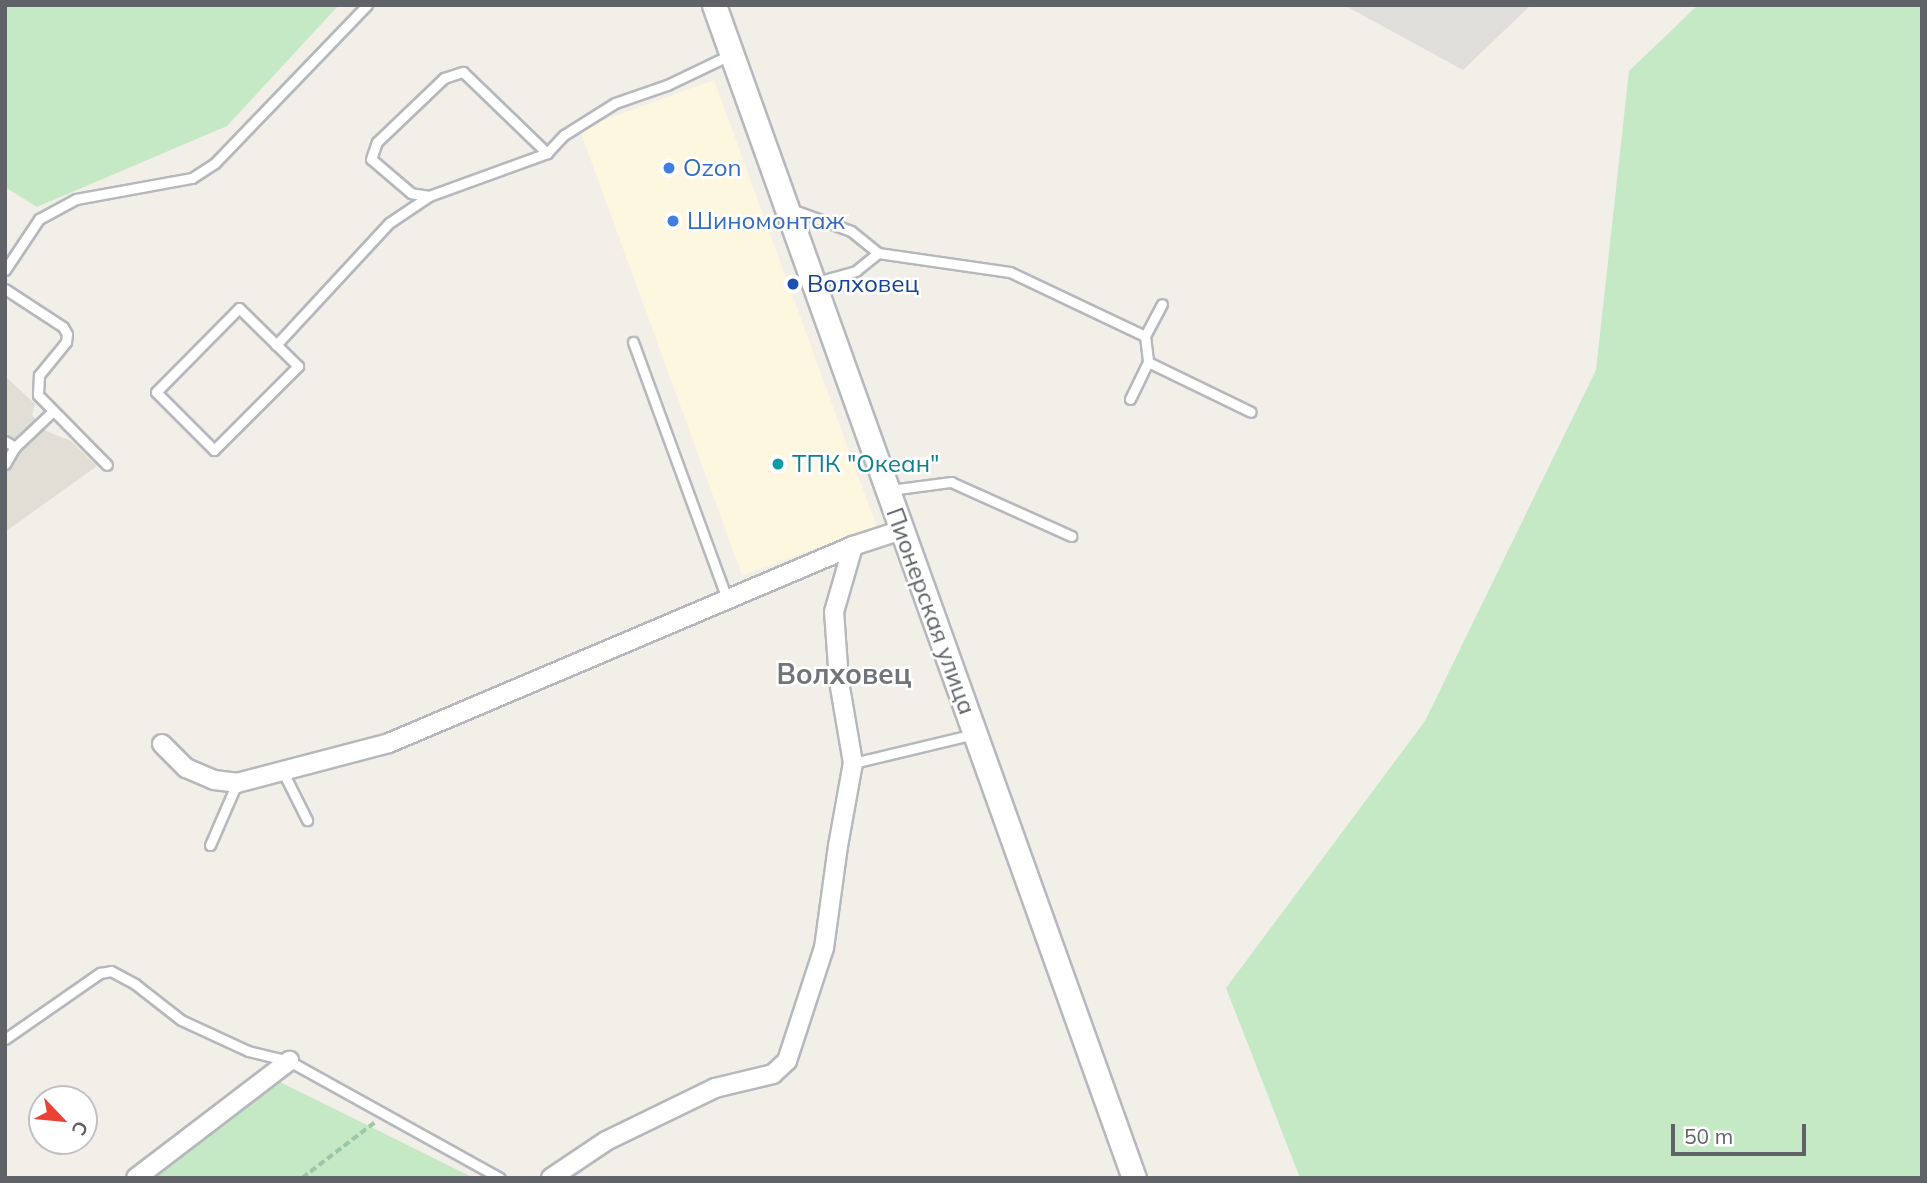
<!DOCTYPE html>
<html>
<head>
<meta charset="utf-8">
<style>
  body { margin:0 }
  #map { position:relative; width:1927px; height:1183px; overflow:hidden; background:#f1efe8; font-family:Mulish,sans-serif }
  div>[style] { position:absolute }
  .commercial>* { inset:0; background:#fef7e0; transform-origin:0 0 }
  .industrial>* { inset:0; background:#e0deda }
  .education>* { inset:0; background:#e1ded6 }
  .green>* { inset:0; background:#c5e8c5 }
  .path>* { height:3.5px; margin-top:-1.75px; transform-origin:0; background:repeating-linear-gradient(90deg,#9cc7a9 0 7px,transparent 0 10.5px) }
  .roads { filter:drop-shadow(2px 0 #b5b8bc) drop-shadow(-2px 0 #b5b8bc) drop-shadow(0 2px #b5b8bc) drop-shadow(0 -2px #b5b8bc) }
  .service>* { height:9px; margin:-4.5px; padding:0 4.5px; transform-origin:4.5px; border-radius:4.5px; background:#fff }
  .minor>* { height:18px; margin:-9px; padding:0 9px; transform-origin:9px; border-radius:9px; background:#fff }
  .tertiary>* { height:23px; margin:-11.5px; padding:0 11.5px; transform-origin:11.5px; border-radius:11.5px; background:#fff }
  .dots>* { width:19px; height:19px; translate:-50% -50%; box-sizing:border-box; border:4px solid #fff; border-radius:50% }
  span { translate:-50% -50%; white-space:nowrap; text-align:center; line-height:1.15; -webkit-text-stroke:5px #fff; paint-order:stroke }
  .shop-label { font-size:24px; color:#366cbe }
  .left { translate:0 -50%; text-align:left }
  .transit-label { font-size:24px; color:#164399 }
  .culture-label { font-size:24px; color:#0d838f }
  .street-label { font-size:24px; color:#5f6368 }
  .quarter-label { font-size:28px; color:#70757a; font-weight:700 }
  .frame { position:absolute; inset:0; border:7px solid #5f6368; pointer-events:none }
  .north { position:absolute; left:28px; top:1085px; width:70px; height:70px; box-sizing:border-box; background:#fff; border:2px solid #bfc1c3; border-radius:50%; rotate:116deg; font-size:19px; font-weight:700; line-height:28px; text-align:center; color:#5f6368 }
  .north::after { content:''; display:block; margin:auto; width:24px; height:32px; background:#ea4335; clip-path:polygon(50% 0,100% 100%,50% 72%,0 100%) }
  .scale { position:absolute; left:1671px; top:1124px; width:135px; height:32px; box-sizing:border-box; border:4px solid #5f6368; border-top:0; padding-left:9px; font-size:21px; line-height:24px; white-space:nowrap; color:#5f6368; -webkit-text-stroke:5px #fff; paint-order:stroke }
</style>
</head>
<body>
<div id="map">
  <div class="commercial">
    <i style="left:714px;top:80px;width:475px;height:143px;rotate:70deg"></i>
  </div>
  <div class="industrial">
    <i style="clip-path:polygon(1344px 5px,1531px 5px,1463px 70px)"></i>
  </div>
  <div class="education">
    <i style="clip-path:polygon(5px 376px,35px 404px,32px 415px,46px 431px,71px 441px,97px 466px,5px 532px)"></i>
  </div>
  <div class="green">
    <i style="clip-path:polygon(5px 5px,339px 5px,227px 126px,37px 207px,5px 187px)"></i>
    <i style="clip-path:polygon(1698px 5px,1922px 5px,1922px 1178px,1300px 1178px,1226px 988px,1425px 721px,1596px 370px,1629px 71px)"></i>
    <i style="clip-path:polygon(280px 1082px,474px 1178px,155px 1178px)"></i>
  </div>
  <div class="path">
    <i style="left:302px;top:1178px;width:91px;rotate:-37.4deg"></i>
  </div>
  <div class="roads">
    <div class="service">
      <i style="left:429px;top:196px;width:18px;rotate:-171deg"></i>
      <i style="left:411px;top:193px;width:52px;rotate:-139.6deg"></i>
      <i style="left:371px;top:159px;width:18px;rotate:-71deg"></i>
      <i style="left:377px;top:142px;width:93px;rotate:-43.7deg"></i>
      <i style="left:444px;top:78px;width:20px;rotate:-18deg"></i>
      <i style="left:463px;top:72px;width:117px;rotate:44deg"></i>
      <i style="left:791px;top:209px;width:64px;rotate:20.1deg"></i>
      <i style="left:851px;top:231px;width:35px;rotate:39deg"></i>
      <i style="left:878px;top:253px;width:28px;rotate:141deg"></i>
      <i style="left:856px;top:271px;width:45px;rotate:164.4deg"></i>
      <i style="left:878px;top:253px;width:133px;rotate:8.2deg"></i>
      <i style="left:1010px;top:272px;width:149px;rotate:25.4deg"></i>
      <i style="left:1145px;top:336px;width:26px;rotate:83deg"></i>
      <i style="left:1148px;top:362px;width:114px;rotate:25.9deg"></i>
      <i style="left:5px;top:270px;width:61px;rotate:-56.3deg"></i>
      <i style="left:39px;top:219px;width:42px;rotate:-28.4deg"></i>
      <i style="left:76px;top:199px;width:118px;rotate:-10.3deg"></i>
      <i style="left:192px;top:178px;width:27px;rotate:-33deg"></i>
      <i style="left:215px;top:163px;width:219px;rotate:-46.1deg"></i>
      <i style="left:5px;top:289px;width:69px;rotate:33.2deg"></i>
      <i style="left:63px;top:327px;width:8px;rotate:60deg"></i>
      <i style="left:67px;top:334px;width:8px;rotate:97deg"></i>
      <i style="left:66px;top:342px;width:43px;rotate:129.3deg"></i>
      <i style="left:39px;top:375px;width:20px;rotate:93deg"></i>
      <i style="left:38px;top:395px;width:98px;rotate:45.4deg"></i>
      <i style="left:239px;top:308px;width:83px;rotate:44.5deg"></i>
      <i style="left:298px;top:366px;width:119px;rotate:135deg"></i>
      <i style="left:214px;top:450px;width:82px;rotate:-135deg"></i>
      <i style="left:156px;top:392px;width:118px;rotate:-45.3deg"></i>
      <i style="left:1145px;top:336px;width:36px;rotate:-62deg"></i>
      <i style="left:633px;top:342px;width:274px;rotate:69.9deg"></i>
      <i style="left:276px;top:345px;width:166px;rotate:-47.2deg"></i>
      <i style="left:389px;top:223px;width:48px;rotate:-34deg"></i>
      <i style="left:429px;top:196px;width:126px;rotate:-20deg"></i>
      <i style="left:547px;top:153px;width:25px;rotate:-47deg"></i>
      <i style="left:564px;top:135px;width:60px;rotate:-32.1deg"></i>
      <i style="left:615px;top:103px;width:55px;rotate:-19.1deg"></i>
      <i style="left:667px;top:85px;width:70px;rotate:-25.5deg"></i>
      <i style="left:1130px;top:399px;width:41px;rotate:-64.1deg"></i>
      <i style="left:5px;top:441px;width:12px;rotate:31deg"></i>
      <i style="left:5px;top:464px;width:20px;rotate:-60deg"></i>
      <i style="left:15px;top:447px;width:51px;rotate:-43.4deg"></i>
      <i style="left:890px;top:490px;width:62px;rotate:-7.5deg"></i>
      <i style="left:951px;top:482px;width:132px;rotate:24.2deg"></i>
      <i style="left:853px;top:763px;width:124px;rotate:-13.5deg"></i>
      <i style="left:283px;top:772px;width:54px;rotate:63.4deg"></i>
      <i style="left:210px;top:845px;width:68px;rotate:-66.5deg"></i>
      <i style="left:5px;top:1039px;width:116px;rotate:-34.8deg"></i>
      <i style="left:100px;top:973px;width:11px;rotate:-10deg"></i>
      <i style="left:111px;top:971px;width:27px;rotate:28deg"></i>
      <i style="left:135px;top:984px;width:58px;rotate:38deg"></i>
      <i style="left:181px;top:1020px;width:74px;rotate:24.8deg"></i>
      <i style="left:248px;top:1051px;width:42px;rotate:13.7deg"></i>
      <i style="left:289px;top:1061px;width:241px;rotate:29deg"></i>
    </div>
    <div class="minor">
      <i style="left:162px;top:744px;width:34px;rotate:45deg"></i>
      <i style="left:186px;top:768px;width:30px;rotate:23deg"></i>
      <i style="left:214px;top:780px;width:23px;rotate:7deg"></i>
      <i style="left:237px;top:783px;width:157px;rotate:-14.7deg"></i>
      <i style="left:389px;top:743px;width:504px;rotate:-23deg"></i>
      <i style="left:853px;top:546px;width:52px;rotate:-18.1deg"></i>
      <i style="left:136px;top:1178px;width:193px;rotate:-37.4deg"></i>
      <i style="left:551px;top:1178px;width:66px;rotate:-33.9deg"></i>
      <i style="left:606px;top:1141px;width:121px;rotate:-25.9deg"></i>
      <i style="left:715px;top:1088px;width:60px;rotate:-13.6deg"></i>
      <i style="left:773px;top:1074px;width:19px;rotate:-43deg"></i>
      <i style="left:787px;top:1061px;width:119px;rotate:-71.9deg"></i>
      <i style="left:824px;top:948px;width:103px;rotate:-82.2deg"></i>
      <i style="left:838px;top:846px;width:84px;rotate:-79.8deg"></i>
      <i style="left:853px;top:763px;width:83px;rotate:-99.7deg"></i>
      <i style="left:839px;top:681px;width:69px;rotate:-94.1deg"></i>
      <i style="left:834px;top:612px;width:69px;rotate:-73.9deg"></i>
    </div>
    <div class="tertiary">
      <i style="left:714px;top:5px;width:1246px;rotate:70.3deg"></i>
    </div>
  </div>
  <div class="dots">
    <i style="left:669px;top:168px;background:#3f7fe0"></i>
    <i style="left:673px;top:221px;background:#3f7fe0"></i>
    <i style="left:793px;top:284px;background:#1a4fb4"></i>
    <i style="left:778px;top:464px;background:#0f9aa8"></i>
  </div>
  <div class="shop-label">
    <span class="left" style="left:683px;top:168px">Ozon</span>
    <span class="left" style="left:687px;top:221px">Шиномонтаж</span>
  </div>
  <div class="transit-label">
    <span class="left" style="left:807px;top:284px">Волховец</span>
  </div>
  <div class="culture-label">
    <span class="left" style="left:792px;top:464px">ТПК "Океан"</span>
  </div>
  <div class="street-label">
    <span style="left:931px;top:611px;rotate:70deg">Пионерская улица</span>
  </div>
  <div class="quarter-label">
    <span style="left:844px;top:674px">Волховец</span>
  </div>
  <div class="frame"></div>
  <div class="north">С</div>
  <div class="scale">50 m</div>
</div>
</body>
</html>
